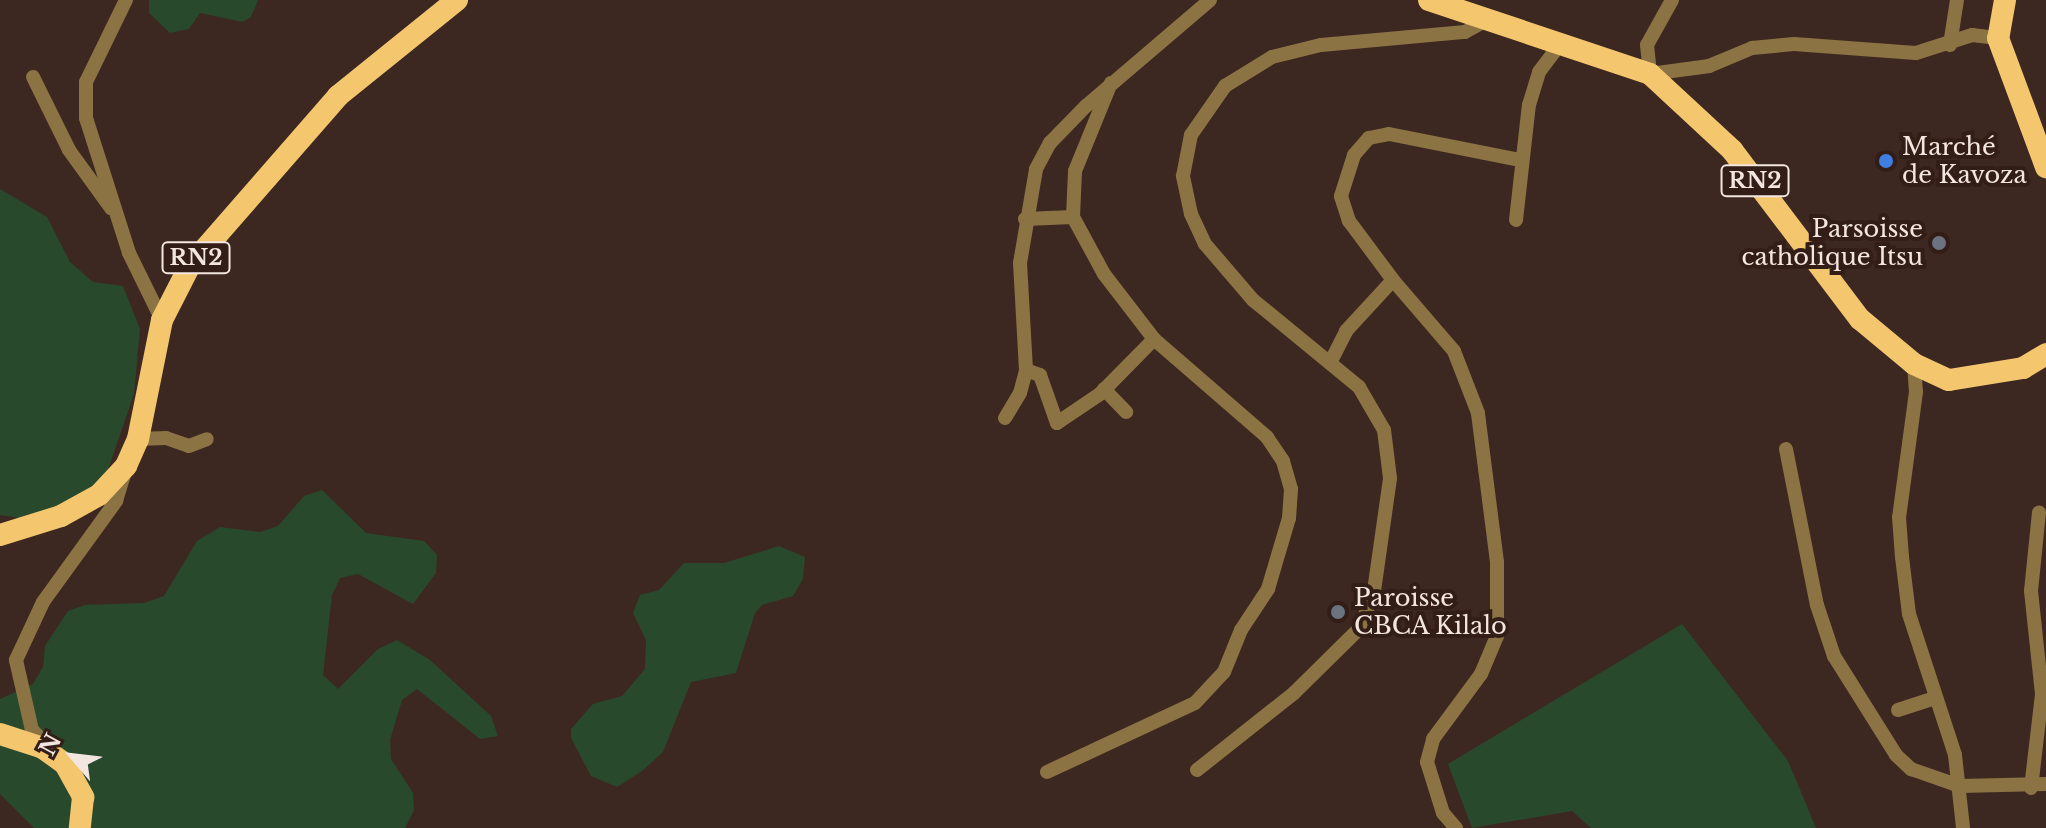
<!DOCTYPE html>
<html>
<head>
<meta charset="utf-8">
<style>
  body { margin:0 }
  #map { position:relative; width:2046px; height:828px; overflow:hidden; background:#3c2820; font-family:"Libre Baskerville",serif }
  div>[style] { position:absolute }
  .green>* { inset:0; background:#29492d }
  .minor>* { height:14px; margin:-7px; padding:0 7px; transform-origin:7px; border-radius:7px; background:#8c7343 }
  .trunk>* { height:22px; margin:-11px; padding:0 11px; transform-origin:11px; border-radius:11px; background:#f4c66e }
  .dots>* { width:22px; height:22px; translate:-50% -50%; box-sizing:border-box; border:4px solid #321e16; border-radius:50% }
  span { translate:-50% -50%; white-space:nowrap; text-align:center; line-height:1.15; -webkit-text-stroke:8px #321e16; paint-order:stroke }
  .shield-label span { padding:2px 6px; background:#321e16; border:2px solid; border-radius:6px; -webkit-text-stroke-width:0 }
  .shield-label { font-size:22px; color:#f3e5df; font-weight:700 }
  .poi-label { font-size:24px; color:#f3e5df }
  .left { translate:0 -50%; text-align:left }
  .right { translate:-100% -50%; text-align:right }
  .north { position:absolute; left:32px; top:716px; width:80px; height:80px; -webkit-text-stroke:6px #321e16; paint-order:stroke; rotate:298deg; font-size:22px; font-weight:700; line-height:32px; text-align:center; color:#f3e5df }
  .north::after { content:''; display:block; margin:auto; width:28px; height:36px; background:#f3e5df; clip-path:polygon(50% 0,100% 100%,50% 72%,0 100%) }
</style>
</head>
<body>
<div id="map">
  <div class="green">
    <i style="clip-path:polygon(149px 0,258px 0,251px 17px,243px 22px,200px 13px,189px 29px,170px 33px,149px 13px)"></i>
    <i style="clip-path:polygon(0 189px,47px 217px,70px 262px,93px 282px,123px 286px,140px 329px,134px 394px,99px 496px,50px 523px,0 515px)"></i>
    <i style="clip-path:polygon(322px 490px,366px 533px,424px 541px,437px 555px,436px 573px,413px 604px,358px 574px,340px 578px,332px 595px,323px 675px,338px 689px,378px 649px,397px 640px,430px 660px,491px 716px,498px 736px,480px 739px,417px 689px,402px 700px,390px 740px,391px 759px,413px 793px,414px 810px,405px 828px,34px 828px,0 794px,0 699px,33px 684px,43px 667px,45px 646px,68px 611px,85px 605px,144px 603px,164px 596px,197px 541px,220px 527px,260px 532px,278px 526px,304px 496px)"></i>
    <i style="clip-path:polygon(779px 546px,805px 557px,803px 579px,793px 596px,762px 605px,755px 613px,736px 673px,691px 682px,663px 752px,642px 771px,617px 787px,591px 776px,571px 738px,571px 729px,593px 704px,622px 696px,645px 669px,646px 640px,633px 613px,640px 595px,659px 590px,684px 563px,724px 563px)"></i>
    <i style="clip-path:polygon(1682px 624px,1788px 761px,1816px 828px,1591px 828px,1572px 811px,1472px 828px,1448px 764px)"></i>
  </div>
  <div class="minor">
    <i style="left:126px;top:0;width:91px;rotate:116deg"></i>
    <i style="left:86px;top:82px;width:36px;rotate:90deg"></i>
    <i style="left:86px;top:118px;width:142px;rotate:72.3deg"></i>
    <i style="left:129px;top:253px;width:75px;rotate:63.8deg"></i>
    <i style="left:1672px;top:0;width:51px;rotate:119.1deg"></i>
    <i style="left:1647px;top:45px;width:29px;rotate:84deg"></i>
    <i style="left:1650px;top:74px;width:60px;rotate:-7.7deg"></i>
    <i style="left:1709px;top:66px;width:47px;rotate:-22.7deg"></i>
    <i style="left:1752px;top:48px;width:42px;rotate:-5.4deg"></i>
    <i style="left:1794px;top:44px;width:122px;rotate:4.2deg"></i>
    <i style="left:1916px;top:53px;width:59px;rotate:-17.8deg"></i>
    <i style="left:1972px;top:35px;width:26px;rotate:7deg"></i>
    <i style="left:1950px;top:45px;width:46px;rotate:-81.2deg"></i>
    <i style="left:33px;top:77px;width:81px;rotate:63.7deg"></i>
    <i style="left:69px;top:150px;width:72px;rotate:54.1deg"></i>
    <i style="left:1025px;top:219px;width:48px;rotate:-2.4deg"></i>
    <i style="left:1516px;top:220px;width:116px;rotate:-83.6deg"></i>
    <i style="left:1529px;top:105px;width:34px;rotate:-73deg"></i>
    <i style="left:1539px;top:72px;width:34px;rotate:-53deg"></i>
    <i style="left:1331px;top:361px;width:34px;rotate:-63deg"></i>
    <i style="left:1346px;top:331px;width:69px;rotate:-47.3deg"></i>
    <i style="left:1914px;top:364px;width:28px;rotate:86deg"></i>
    <i style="left:1916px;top:392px;width:126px;rotate:97.7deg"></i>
    <i style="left:1899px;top:517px;width:40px;rotate:85.7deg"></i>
    <i style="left:1902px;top:557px;width:57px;rotate:83deg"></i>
    <i style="left:1909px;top:614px;width:148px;rotate:71.9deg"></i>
    <i style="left:1955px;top:755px;width:73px;rotate:83.7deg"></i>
    <i style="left:1026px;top:370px;width:15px;rotate:20deg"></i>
    <i style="left:1040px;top:375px;width:51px;rotate:70.5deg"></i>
    <i style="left:1057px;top:423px;width:52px;rotate:-34deg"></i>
    <i style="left:1100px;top:394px;width:77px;rotate:-45.5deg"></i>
    <i style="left:1104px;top:389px;width:32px;rotate:46deg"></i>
    <i style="left:1005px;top:418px;width:29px;rotate:-59deg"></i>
    <i style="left:1020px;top:393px;width:24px;rotate:-75deg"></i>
    <i style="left:1026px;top:370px;width:107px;rotate:-93.2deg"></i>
    <i style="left:1020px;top:263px;width:95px;rotate:-80.3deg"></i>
    <i style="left:1036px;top:169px;width:30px;rotate:-62deg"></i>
    <i style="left:1050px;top:143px;width:52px;rotate:-45.8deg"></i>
    <i style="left:1086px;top:106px;width:163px;rotate:-40.5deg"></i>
    <i style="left:138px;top:439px;width:28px;rotate:-2deg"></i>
    <i style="left:166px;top:438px;width:24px;rotate:19deg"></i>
    <i style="left:189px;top:446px;width:19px;rotate:-21deg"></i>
    <i style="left:1786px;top:449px;width:159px;rotate:78.8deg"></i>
    <i style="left:1817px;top:605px;width:54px;rotate:71.6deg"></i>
    <i style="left:1834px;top:656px;width:117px;rotate:57.9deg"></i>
    <i style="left:1896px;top:755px;width:21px;rotate:43deg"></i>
    <i style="left:1911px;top:769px;width:52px;rotate:19.1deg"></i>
    <i style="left:1960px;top:786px;width:86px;rotate:-1.3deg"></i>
    <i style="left:1898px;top:710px;width:38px;rotate:-18deg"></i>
    <i style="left:48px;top:746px;width:23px;rotate:-135deg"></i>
    <i style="left:32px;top:730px;width:72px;rotate:-102.9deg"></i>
    <i style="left:16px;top:660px;width:64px;rotate:-65deg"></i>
    <i style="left:43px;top:602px;width:125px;rotate:-54.1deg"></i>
    <i style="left:116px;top:501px;width:34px;rotate:-73deg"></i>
    <i style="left:1197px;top:770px;width:124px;rotate:-38.4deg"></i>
    <i style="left:1294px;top:693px;width:93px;rotate:-44.6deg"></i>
    <i style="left:1360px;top:628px;width:40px;rotate:-69deg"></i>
    <i style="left:1374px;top:591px;width:114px;rotate:-81.9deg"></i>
    <i style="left:1390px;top:478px;width:48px;rotate:-97.1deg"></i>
    <i style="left:1384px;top:430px;width:50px;rotate:-120.2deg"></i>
    <i style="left:1359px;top:387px;width:137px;rotate:-140.6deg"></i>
    <i style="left:1253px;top:300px;width:74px;rotate:-130.6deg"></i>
    <i style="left:1205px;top:244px;width:33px;rotate:-115deg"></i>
    <i style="left:1191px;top:214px;width:39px;rotate:-102deg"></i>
    <i style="left:1183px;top:176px;width:42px;rotate:-79deg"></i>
    <i style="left:1191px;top:135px;width:60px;rotate:-55.2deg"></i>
    <i style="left:1225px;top:86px;width:55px;rotate:-31.7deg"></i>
    <i style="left:1272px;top:57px;width:50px;rotate:-13.8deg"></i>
    <i style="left:1321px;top:45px;width:145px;rotate:-5.2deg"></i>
    <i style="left:1465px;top:32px;width:25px;rotate:-29deg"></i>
    <i style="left:1047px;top:772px;width:163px;rotate:-25deg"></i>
    <i style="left:1195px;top:703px;width:42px;rotate:-46.9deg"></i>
    <i style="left:1224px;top:672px;width:45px;rotate:-68deg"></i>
    <i style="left:1241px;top:630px;width:49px;rotate:-56.6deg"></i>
    <i style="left:1268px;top:589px;width:74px;rotate:-73.5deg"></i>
    <i style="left:1289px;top:518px;width:29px;rotate:-86deg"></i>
    <i style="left:1291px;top:489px;width:29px;rotate:-106deg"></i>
    <i style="left:1283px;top:461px;width:29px;rotate:-124deg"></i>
    <i style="left:1267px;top:437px;width:150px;rotate:-139.1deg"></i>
    <i style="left:1154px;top:339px;width:82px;rotate:-127.6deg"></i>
    <i style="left:1104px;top:274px;width:65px;rotate:-118.5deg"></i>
    <i style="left:1073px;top:217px;width:46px;rotate:-87.5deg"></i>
    <i style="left:1075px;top:171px;width:95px;rotate:-67.8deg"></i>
    <i style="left:2031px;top:788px;width:95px;rotate:-83.3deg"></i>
    <i style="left:2042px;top:694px;width:104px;rotate:-96.1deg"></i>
    <i style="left:2031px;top:591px;width:79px;rotate:-84.2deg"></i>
    <i style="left:1456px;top:828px;width:20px;rotate:-131deg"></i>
    <i style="left:1443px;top:813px;width:53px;rotate:-107.4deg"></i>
    <i style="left:1427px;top:762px;width:24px;rotate:-75deg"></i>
    <i style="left:1433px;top:739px;width:81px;rotate:-53.6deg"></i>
    <i style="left:1481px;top:674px;width:41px;rotate:-67.2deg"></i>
    <i style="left:1497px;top:636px;width:74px;rotate:-90deg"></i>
    <i style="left:1497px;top:562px;width:150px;rotate:-97.3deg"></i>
    <i style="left:1478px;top:413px;width:66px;rotate:-111.2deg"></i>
    <i style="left:1454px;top:351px;width:94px;rotate:-130.7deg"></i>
    <i style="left:1393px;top:280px;width:74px;rotate:-126.7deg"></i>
    <i style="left:1349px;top:221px;width:26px;rotate:-108deg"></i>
    <i style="left:1341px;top:196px;width:43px;rotate:-72.4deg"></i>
    <i style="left:1354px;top:155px;width:23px;rotate:-49deg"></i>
    <i style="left:1369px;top:138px;width:20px;rotate:-11deg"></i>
    <i style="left:1389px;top:134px;width:134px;rotate:11.2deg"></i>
  </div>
  <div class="trunk">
    <i style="left:1429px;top:0;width:233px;rotate:18.5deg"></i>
    <i style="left:1650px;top:74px;width:112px;rotate:42.8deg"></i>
    <i style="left:1732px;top:150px;width:212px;rotate:52.9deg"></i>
    <i style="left:1860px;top:319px;width:70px;rotate:39.8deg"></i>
    <i style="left:1914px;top:364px;width:38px;rotate:25deg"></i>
    <i style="left:1949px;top:380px;width:75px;rotate:-9.2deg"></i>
    <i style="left:2023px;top:368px;width:27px;rotate:-31deg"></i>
    <i style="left:2005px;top:0;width:39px;rotate:100deg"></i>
    <i style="left:1998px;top:38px;width:138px;rotate:69.6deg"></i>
    <i style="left:0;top:535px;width:64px;rotate:-17.3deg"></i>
    <i style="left:61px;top:516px;width:43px;rotate:-28.9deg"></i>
    <i style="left:99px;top:495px;width:40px;rotate:-47deg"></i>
    <i style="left:126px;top:466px;width:30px;rotate:-66deg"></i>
    <i style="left:138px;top:439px;width:121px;rotate:-78.6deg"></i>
    <i style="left:162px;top:320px;width:59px;rotate:-63deg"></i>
    <i style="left:189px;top:267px;width:227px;rotate:-48.9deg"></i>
    <i style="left:338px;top:96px;width:153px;rotate:-38.9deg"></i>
    <i style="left:0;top:734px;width:45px;rotate:18deg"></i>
    <i style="left:43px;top:748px;width:27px;rotate:36deg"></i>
    <i style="left:65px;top:764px;width:38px;rotate:61deg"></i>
    <i style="left:83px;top:797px;width:31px;rotate:96deg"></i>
  </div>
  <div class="dots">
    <i style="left:1886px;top:161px;background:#3f7fe0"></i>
    <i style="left:1939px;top:243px;background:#6b7280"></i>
    <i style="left:1338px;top:612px;background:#6b7280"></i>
  </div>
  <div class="shield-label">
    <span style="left:1755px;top:181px">RN2</span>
    <span style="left:196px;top:258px">RN2</span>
  </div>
  <div class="poi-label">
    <span class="left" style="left:1902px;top:161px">Marché<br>de Kavoza</span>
    <span class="right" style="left:1923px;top:243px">Parsoisse<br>catholique Itsu</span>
    <span class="left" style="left:1354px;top:612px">Paroisse<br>CBCA Kilalo</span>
  </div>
  <div class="north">N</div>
</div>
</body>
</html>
